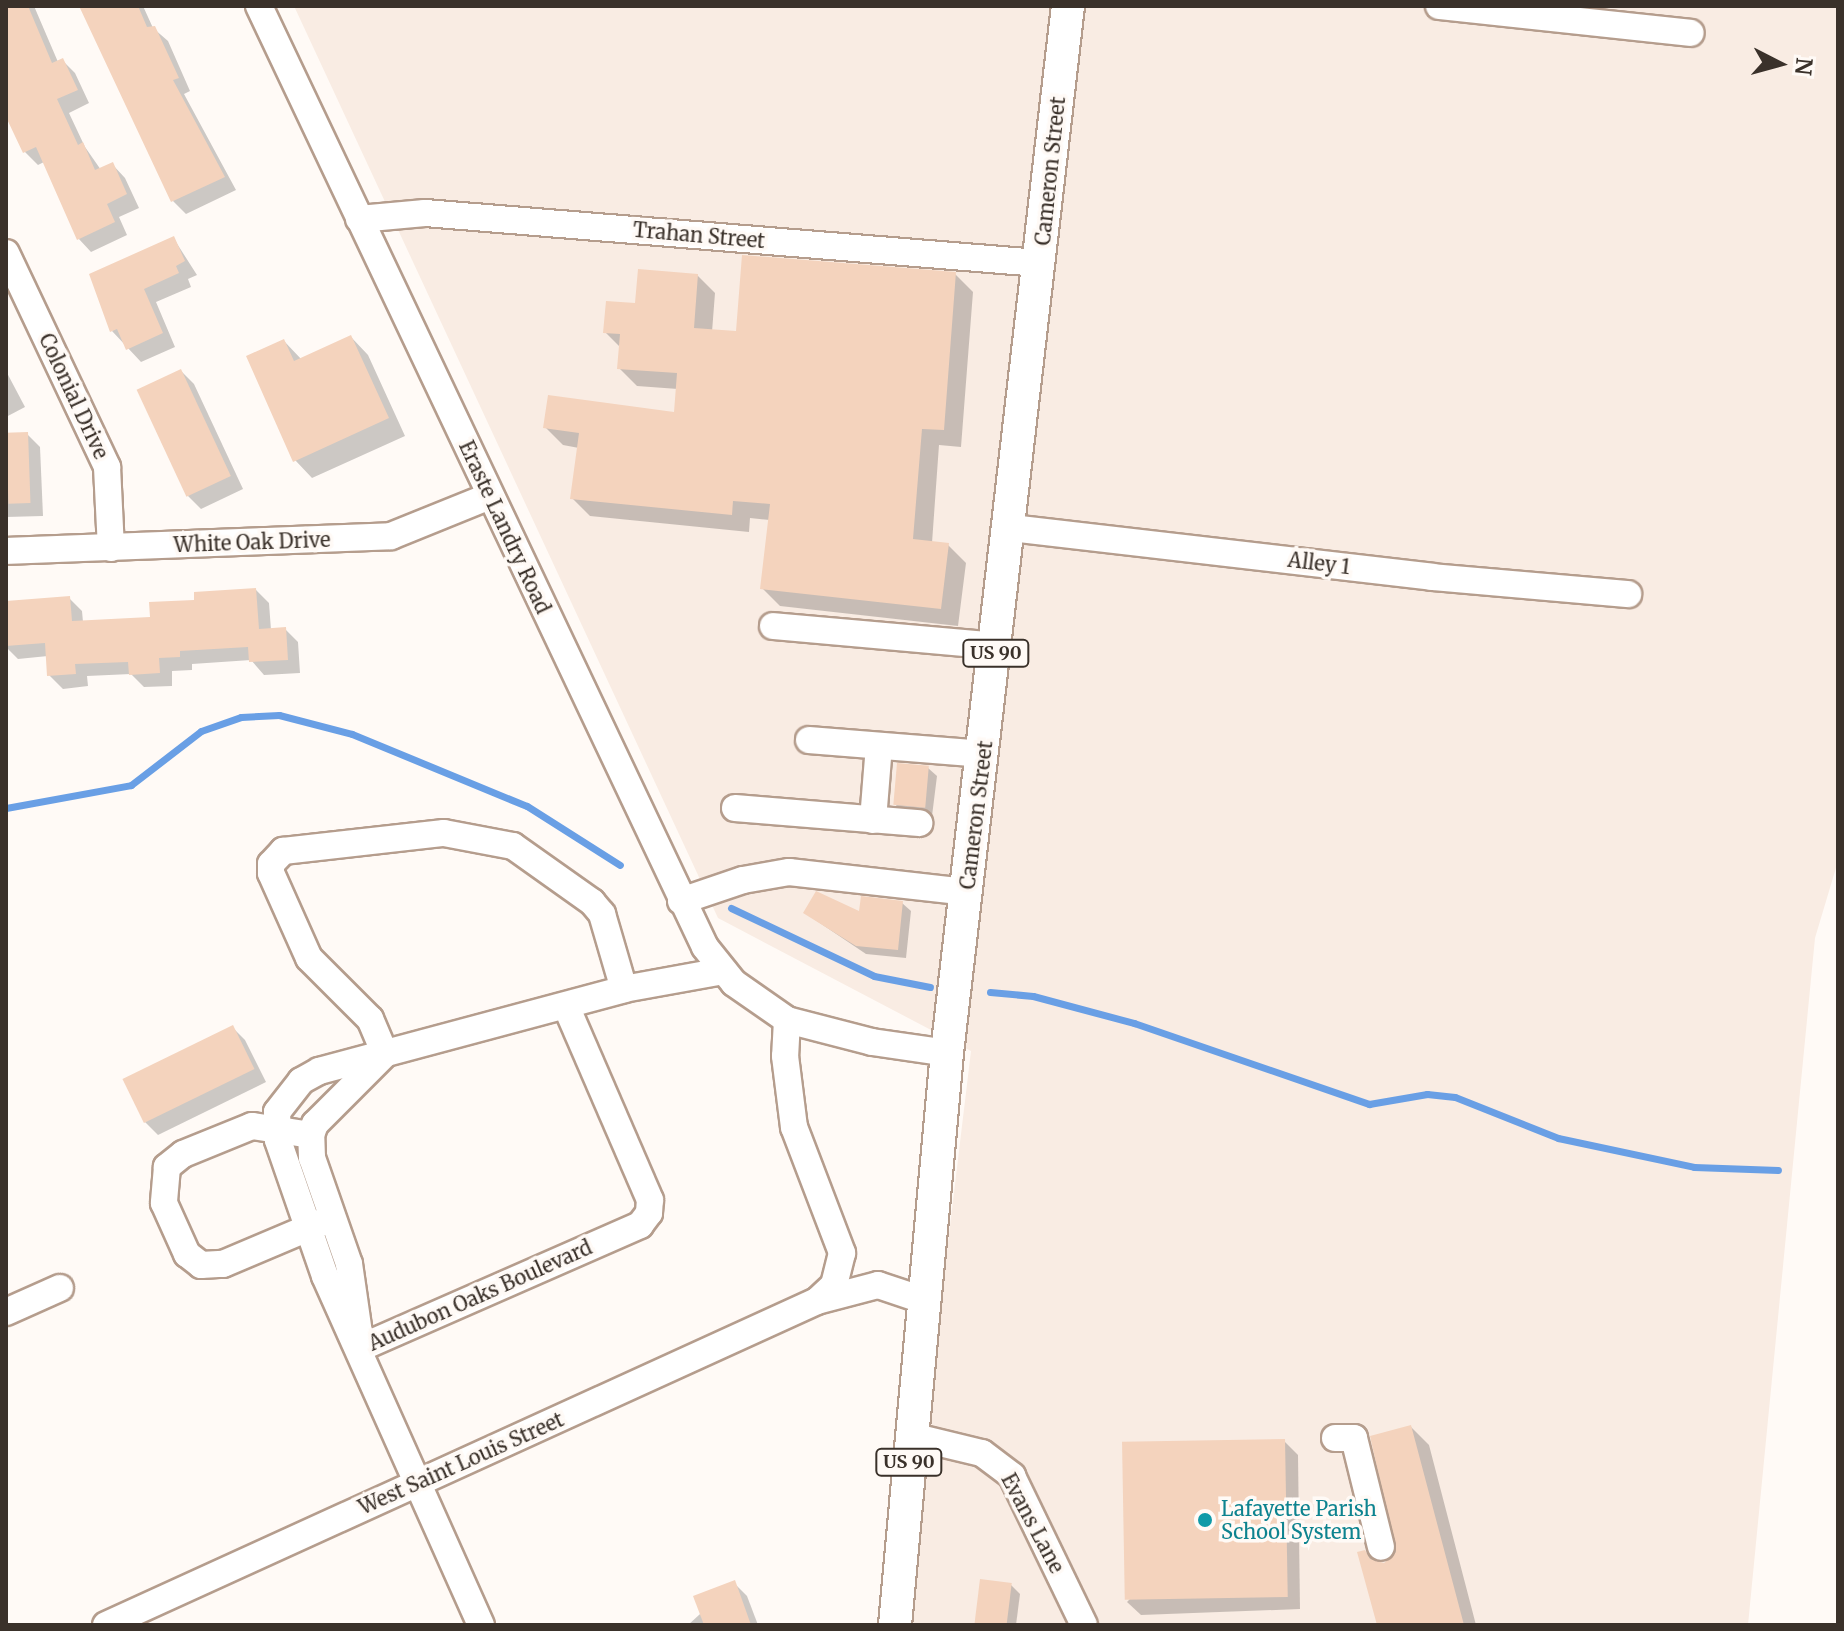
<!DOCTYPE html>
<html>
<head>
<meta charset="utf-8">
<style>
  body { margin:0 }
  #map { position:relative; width:1844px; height:1631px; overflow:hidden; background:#fffaf6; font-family:Merriweather,serif }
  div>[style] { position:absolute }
  .built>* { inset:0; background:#f9ece3 }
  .shadow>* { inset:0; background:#0003 }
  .stream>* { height:7px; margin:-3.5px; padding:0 3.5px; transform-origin:3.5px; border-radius:3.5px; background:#699fe5 }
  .building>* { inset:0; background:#f4d3bd; transform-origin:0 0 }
  .roads { filter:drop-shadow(2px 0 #b59d8d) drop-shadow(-2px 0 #b59d8d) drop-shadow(0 2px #b59d8d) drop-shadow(0 -2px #b59d8d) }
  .minor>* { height:26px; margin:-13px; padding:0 13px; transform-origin:13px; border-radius:13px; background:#fff }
  .major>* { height:32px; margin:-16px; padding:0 16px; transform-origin:16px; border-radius:16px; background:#fff }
  .dots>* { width:22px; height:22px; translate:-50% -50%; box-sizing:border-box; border:4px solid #fffaf6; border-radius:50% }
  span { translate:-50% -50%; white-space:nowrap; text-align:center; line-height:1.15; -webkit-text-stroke:7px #fffaf6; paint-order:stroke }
  .shield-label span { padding:2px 6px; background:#fffaf6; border:2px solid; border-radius:6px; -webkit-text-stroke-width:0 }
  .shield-label { font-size:18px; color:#3a312a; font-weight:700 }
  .street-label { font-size:20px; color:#3a312a }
  .culture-label { font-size:20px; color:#0d838f }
  .left { translate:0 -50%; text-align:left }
  .frame { position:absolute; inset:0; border:8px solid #3a312a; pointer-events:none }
  .north { position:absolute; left:1740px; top:24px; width:80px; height:80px; -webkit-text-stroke:6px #fffaf6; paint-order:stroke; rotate:96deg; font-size:22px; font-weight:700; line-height:32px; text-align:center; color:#3a312a }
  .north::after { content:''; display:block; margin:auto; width:28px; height:36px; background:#3a312a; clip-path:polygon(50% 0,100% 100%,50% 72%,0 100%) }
</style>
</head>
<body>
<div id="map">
  <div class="built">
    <i style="clip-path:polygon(294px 6px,1838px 6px,1838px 861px,1815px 938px,1748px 1625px,902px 1625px,971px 1051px,718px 918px)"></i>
  </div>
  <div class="shadow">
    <i style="clip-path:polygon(6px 6px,34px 6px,58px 62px,62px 60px,75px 73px,89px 103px,69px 113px,85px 147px,101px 170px,112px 164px,125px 178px,139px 208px,119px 217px,127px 235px,91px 252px,78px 238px,44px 162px,38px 165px,25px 152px,6px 112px)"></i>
    <i style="clip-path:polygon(80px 6px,143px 6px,153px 28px,168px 41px,190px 91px,184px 94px,236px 190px,186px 214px,173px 201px)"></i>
    <i style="clip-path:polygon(174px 239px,197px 275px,188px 279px,191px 287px,156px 302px,175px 347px,141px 362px,112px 331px)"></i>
    <i style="clip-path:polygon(955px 274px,973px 292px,961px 447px,939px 445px,932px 543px,948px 545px,966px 563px,958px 626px,780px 606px,762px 588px,770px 520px,750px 518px,749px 532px,590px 516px,572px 498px,579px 448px,563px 445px,546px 428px,676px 414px,678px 389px,637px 386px,619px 368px,621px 348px,605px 332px,637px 306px,697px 275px,715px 293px,712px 332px,738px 334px)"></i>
    <i style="clip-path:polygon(351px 337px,368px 355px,405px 436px,312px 478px,295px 460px,284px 341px,302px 360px)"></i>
    <i style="clip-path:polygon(6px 371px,25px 407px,6px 417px)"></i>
    <i style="clip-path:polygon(181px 371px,194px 384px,243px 489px,201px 509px,188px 496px)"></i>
    <i style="clip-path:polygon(27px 434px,40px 447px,43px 516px,6px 517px,6px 435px)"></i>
    <i style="clip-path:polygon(256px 590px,269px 603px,271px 630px,285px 629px,298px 642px,300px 673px,264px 675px,251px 660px,192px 664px,192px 670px,172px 671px,172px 686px,144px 687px,131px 674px,87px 676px,88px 686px,63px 689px,49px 675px,48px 656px,18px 659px,6px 647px,6px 603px,69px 598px,82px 611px,83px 622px,152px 619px,196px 602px)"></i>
    <i style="clip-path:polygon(928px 768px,937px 776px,932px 816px,903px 813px,895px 804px)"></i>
    <i style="clip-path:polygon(902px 903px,911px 911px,906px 958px,866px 954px,805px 913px,861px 914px)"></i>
    <i style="clip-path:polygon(232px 1027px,245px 1040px,266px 1082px,158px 1135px,145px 1122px)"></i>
    <i style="clip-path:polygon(1411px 1427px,1429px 1445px,1476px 1625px,1379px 1625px,1365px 1553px,1384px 1565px,1394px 1559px)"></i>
    <i style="clip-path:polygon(1284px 1441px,1298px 1455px,1300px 1609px,1141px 1615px,1127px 1602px)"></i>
    <i style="clip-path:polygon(734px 1583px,747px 1596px,758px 1625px,688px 1625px)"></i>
    <i style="clip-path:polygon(1011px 1585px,1020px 1594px,1016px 1625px,977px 1625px)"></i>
  </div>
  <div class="stream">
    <i style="left:6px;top:808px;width:127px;rotate:-10.4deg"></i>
    <i style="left:131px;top:785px;width:88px;rotate:-37.6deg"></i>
    <i style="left:201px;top:731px;width:42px;rotate:-19.3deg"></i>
    <i style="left:241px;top:717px;width:38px;rotate:-3deg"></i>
    <i style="left:279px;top:715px;width:75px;rotate:14.6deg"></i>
    <i style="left:352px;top:734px;width:189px;rotate:22.4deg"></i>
    <i style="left:527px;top:806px;width:110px;rotate:32.4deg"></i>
    <i style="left:731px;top:908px;width:158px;rotate:25.4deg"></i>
    <i style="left:874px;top:976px;width:57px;rotate:11.1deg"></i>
    <i style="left:990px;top:992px;width:43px;rotate:5.3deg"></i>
    <i style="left:1033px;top:996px;width:105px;rotate:15deg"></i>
    <i style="left:1134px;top:1023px;width:249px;rotate:19deg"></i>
    <i style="left:1369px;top:1104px;width:59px;rotate:-9.8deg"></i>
    <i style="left:1427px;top:1094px;width:28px;rotate:6deg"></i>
    <i style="left:1455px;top:1097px;width:111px;rotate:21.7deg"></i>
    <i style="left:1558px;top:1138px;width:139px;rotate:12deg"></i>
    <i style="left:1694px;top:1167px;width:84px;rotate:2deg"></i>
  </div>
  <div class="building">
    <i style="clip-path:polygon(6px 6px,28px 6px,52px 63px,63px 58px,78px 90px,57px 99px,78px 145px,83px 142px,95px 170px,113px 162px,127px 194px,107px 204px,115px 222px,77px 240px,36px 147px,23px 153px,6px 117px)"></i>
    <i style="clip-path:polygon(79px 6px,138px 6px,147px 27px,155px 26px,179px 78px,173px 80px,225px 177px,171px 202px)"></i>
    <i style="clip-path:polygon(174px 236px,185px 261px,176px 266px,179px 273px,144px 289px,163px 333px,126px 350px,117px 329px,110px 332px,89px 274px)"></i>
    <i style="clip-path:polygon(742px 255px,956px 272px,944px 430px,922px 429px,913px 539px,949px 543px,941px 609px,760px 589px,770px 504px,733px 501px,732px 515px,570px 499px,579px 433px,543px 428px,548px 395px,674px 412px,677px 373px,617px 369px,620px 334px,603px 333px,606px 301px,635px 303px,638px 269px,698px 274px,694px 328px,736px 331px)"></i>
    <i style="clip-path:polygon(351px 335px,389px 418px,293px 462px,246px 356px,284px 339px,294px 361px)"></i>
    <i style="left:181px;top:369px;width:118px;height:49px;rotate:65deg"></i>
    <i style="left:28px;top:432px;width:71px;height:22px;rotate:88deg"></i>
    <i style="clip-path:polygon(256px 588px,259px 629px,286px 627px,288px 660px,249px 662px,248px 647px,180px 651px,180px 657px,159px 658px,160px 673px,129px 675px,128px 662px,75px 664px,76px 674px,47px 676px,45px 643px,6px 646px,6px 601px,70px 596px,72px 621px,150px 617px,149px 602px,194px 600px,194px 592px)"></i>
    <i style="left:897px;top:763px;width:32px;height:42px;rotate:5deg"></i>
    <i style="clip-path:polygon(816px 891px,859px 911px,861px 896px,903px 901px,898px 950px,856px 946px,803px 913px)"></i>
    <i style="left:233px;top:1025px;width:49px;height:123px;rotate:64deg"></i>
    <i style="clip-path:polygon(1411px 1425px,1464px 1625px,1377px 1625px,1357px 1552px,1365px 1550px,1370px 1559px,1384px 1563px,1396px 1552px,1370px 1436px)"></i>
    <i style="left:1285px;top:1439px;width:158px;height:163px;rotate:89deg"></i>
    <i style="left:980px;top:1579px;width:32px;height:46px;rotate:7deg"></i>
    <i style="clip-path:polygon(735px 1580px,751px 1625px,704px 1625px,693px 1596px)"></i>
  </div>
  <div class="roads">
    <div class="minor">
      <i style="left:259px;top:6px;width:1041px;rotate:64.64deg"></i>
      <i style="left:705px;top:947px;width:46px;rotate:51.1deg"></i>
      <i style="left:734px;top:983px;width:65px;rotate:34.9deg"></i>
      <i style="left:787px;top:1020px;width:88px;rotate:14.5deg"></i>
      <i style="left:872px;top:1042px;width:76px;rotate:8.3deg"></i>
      <i style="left:1439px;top:6px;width:253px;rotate:6.1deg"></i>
      <i style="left:359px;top:219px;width:66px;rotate:-5.2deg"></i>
      <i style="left:425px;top:213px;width:616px;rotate:4.66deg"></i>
      <i style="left:6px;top:253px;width:237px;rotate:64.7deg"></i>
      <i style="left:107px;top:467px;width:81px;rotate:87.2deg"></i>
      <i style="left:1011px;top:528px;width:424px;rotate:6.6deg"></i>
      <i style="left:1432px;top:577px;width:197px;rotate:5deg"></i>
      <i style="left:6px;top:551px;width:385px;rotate:-2.2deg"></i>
      <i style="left:391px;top:536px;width:107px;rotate:-22deg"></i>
      <i style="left:773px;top:626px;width:224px;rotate:5.1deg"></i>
      <i style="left:809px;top:740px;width:175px;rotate:4.6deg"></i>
      <i style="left:735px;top:808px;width:185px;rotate:4.7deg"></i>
      <i style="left:873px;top:820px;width:74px;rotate:-85.4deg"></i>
      <i style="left:681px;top:901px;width:65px;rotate:-18.7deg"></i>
      <i style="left:743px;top:880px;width:47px;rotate:-9.9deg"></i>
      <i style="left:789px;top:872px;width:178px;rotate:6.4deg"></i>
      <i style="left:787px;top:1020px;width:36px;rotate:93deg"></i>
      <i style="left:785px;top:1056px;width:72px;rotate:82.8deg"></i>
      <i style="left:794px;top:1127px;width:135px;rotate:69.1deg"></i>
      <i style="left:842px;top:1253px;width:33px;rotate:104deg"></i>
      <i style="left:834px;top:1285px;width:23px;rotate:137deg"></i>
      <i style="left:385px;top:1054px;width:38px;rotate:-113deg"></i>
      <i style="left:370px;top:1019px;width:86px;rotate:-135deg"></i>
      <i style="left:309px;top:958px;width:93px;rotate:-114.1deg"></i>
      <i style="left:271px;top:873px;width:9px;rotate:-90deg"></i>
      <i style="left:271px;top:864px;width:18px;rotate:-47deg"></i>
      <i style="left:283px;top:851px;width:162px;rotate:-6.4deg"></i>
      <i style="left:444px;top:833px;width:70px;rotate:10.7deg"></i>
      <i style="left:513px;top:846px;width:97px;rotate:35.3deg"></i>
      <i style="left:592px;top:902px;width:16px;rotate:50deg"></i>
      <i style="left:602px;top:914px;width:78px;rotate:73.7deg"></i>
      <i style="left:311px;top:1135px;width:60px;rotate:-171.3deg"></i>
      <i style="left:252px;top:1126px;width:74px;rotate:157.9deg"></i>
      <i style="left:183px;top:1154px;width:21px;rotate:141deg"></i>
      <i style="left:167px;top:1167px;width:36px;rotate:95deg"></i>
      <i style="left:164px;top:1203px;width:56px;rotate:65.7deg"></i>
      <i style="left:187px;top:1254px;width:18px;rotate:38deg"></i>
      <i style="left:201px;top:1265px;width:22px;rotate:-3deg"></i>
      <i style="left:223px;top:1264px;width:118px;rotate:-22.9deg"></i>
      <i style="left:6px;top:1312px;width:59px;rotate:-24deg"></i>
      <i style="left:360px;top:1340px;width:77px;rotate:-98.2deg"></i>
      <i style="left:349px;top:1264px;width:112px;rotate:-109.2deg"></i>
      <i style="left:312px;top:1158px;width:23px;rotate:-92deg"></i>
      <i style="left:311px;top:1135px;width:12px;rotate:-70deg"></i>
      <i style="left:315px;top:1124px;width:96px;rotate:-45deg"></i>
      <i style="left:360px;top:1348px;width:306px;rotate:-23.7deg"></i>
      <i style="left:640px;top:1225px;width:15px;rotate:-53deg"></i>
      <i style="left:649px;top:1213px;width:13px;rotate:-86deg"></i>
      <i style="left:650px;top:1200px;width:211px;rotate:-113.4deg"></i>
      <i style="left:911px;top:1436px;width:73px;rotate:13.5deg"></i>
      <i style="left:982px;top:1453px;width:38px;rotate:37deg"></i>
      <i style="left:1012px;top:1476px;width:165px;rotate:64.2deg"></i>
      <i style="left:1335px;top:1438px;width:19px"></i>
      <i style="left:1354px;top:1438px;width:112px;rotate:76.1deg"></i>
      <i style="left:106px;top:1625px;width:781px;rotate:-24.5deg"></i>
      <i style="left:817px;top:1301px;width:63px;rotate:-14.7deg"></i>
      <i style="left:878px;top:1285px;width:47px;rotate:18.4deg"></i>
      <i style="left:481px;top:1625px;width:382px;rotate:-114.1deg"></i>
      <i style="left:325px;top:1276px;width:144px;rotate:-109.1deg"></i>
      <i style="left:278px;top:1140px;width:28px;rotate:-92deg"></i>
      <i style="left:277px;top:1112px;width:39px;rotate:-52deg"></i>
      <i style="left:301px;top:1081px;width:21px;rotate:-29deg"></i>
      <i style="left:319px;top:1071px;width:316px;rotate:-15deg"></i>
      <i style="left:624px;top:989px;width:101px;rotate:-10.3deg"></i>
    </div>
    <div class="major">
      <i style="left:895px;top:1625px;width:574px;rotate:-84.81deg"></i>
      <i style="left:947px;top:1053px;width:1054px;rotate:-83.41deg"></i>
    </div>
  </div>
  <div class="dots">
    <i style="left:1205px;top:1520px;background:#0f9aa8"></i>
  </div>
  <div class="shield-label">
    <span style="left:996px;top:653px">US 90</span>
    <span style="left:909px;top:1462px">US 90</span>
  </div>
  <div class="street-label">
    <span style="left:1050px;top:171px;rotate:-84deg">Cameron Street</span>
    <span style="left:699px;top:235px;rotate:5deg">Trahan Street</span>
    <span style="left:74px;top:396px;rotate:65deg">Colonial Drive</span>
    <span style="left:505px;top:527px;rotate:65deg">Eraste Landry Road</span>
    <span style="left:252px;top:542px;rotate:-2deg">White Oak Drive</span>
    <span style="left:1319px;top:563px;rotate:7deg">Alley 1</span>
    <span style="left:976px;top:815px;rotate:-83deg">Cameron Street</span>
    <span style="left:480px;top:1295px;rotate:-24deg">Audubon Oaks Boulevard</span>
    <span style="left:461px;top:1463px;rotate:-24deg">West Saint Louis Street</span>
    <span style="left:1033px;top:1523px;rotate:62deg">Evans Lane</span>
  </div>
  <div class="culture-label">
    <span class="left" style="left:1221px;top:1520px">Lafayette Parish<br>School System</span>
  </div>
  <div class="frame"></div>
  <div class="north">N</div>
</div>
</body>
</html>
